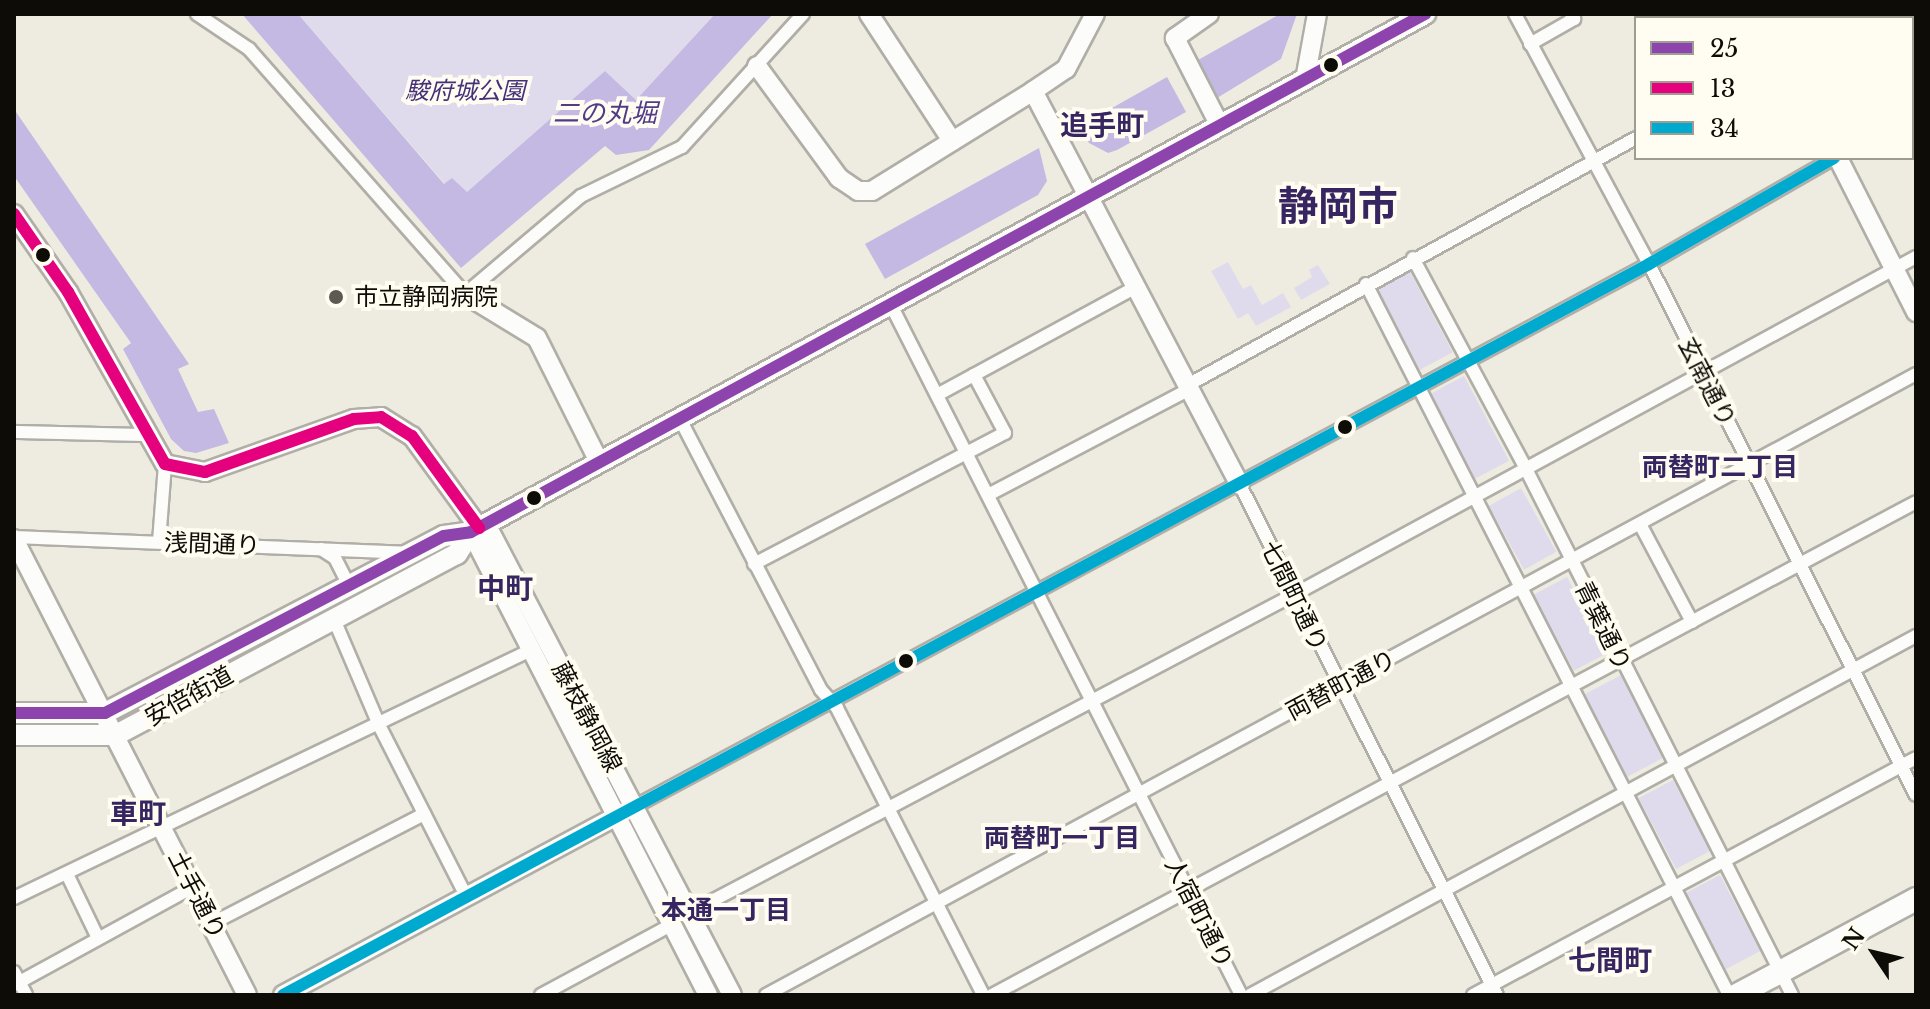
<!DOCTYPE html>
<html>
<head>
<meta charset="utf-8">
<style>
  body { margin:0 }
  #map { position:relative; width:1930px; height:1009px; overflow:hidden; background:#eeece1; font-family:"Libre Baskerville","Noto Sans JP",serif }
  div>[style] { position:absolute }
  .green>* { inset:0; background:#e0dbec; transform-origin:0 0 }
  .water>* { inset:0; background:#c3b9e2 }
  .roads { filter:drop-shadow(2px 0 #b0aea6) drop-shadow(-2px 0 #b0aea6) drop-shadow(0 2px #b0aea6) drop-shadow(0 -2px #b0aea6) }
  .street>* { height:12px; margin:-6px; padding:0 6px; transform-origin:6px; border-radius:6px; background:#fcfcfa }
  .secondary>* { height:18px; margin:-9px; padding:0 9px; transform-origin:9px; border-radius:9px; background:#fcfcfa }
  .primary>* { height:20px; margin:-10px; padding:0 10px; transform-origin:10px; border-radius:10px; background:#fcfcfa }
  .highway>* { height:22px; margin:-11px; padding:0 11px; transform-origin:11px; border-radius:11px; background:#fcfcfa }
  .bus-1>* { height:12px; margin:-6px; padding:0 6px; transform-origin:6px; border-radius:6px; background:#8e44ad }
  .bus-2>* { height:12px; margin:-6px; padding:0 6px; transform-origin:6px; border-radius:6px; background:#e5007d }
  .bus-3>* { height:12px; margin:-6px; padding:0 6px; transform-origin:6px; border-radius:6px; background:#00a9ce }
  .dots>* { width:22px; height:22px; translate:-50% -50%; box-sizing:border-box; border:4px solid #fffdf1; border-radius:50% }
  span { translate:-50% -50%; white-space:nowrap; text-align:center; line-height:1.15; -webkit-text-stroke:8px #fffdf1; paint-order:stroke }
  .park-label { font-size:24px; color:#46307a; font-style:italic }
  .poi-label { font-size:24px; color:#0d0c06 }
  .left { translate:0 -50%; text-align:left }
  .street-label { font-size:24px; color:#0d0c06 }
  .water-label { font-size:26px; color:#503b86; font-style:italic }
  .neighbourhood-label { font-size:26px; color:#362560; font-weight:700 }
  .quarter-label { font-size:28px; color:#362560; font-weight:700 }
  .town-label { font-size:40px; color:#362560; font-weight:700 }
  .frame { position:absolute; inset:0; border:16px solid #0d0c06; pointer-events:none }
  .legend { position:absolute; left:1634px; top:16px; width:280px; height:144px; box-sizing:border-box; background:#fffdf1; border:2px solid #9e9d93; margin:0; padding:10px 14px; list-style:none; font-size:24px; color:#0d0c06 }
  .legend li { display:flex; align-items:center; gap:16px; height:40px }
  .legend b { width:40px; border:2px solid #9e9d93 }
  .north { position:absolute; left:1834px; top:913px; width:80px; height:80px; -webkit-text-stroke:6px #fffdf1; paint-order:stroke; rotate:305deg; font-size:22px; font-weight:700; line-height:32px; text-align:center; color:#0d0c06 }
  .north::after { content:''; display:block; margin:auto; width:28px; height:36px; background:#0d0c06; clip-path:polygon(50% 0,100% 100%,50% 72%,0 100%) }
</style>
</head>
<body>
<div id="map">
  <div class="green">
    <i style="clip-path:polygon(298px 14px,715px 14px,636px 100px,605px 71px,467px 192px,445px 184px)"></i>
    <i style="clip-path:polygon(1228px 262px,1243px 289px,1251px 285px,1262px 305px,1283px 293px,1291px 307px,1256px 326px,1248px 313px,1238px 319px,1211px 271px)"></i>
    <i style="clip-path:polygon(1318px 265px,1330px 284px,1301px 300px,1294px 288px,1312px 277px,1309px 270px)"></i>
    <i style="left:1410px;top:272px;width:91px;height:38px;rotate:62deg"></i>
    <i style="left:1464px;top:376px;width:96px;height:39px;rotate:62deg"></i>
    <i style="left:1521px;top:488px;width:73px;height:37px;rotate:61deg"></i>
    <i style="left:1567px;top:577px;width:86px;height:38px;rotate:62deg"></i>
    <i style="left:1621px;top:675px;width:93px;height:43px;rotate:62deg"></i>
    <i style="left:1673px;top:780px;width:80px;height:39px;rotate:62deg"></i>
    <i style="left:1720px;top:875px;width:86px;height:39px;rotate:62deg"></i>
  </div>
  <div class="water">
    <i style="clip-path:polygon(242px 14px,298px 14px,444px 184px,452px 178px,467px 192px,605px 71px,636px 100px,715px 14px,773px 14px,649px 150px,616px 155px,605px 146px,461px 268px)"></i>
    <i style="clip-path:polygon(1280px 14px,1297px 14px,1281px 59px,1217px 98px,1198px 60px)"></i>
    <i style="clip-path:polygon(1167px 77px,1186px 112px,1117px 150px,1108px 153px,1089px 143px,1080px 126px)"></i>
    <i style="clip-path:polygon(14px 109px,189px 364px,178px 369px,198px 412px,214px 409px,229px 443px,196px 453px,184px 451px,171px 439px,123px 349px,131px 343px,14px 176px)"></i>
    <i style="clip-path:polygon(1039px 148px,1047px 181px,1038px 195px,885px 279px,865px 244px)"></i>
  </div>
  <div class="roads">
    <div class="street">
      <i style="left:197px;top:14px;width:63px;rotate:33.9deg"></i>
      <i style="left:249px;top:49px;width:327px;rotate:48.6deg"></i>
      <i style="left:465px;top:294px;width:152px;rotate:-40.2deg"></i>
      <i style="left:581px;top:196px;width:112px;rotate:-25.9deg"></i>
      <i style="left:682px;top:147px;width:180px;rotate:-47.7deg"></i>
      <i style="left:1515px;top:14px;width:284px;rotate:61.8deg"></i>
      <i style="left:1649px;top:264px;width:594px;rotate:63.31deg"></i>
      <i style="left:1530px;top:44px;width:51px;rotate:-29.6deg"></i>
      <i style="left:1574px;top:19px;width:6px;rotate:-121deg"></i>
      <i style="left:1912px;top:118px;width:4px;rotate:-27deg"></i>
      <i style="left:1413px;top:258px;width:239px;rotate:61.8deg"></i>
      <i style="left:1526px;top:469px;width:589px;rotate:63.17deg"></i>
      <i style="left:1366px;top:284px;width:798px;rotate:62.95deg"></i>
      <i style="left:892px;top:307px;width:771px;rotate:63.1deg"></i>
      <i style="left:1186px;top:386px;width:514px;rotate:-28.86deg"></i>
      <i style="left:937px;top:395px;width:224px;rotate:-28.5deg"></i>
      <i style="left:681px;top:421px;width:303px;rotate:62.5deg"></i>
      <i style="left:821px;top:690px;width:24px;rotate:48deg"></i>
      <i style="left:837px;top:708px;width:322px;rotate:63deg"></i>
      <i style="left:14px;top:432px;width:133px;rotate:1.3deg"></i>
      <i style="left:1240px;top:485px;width:571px;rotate:63.26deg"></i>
      <i style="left:988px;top:495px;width:226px;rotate:-27.7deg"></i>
      <i style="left:1640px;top:524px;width:111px;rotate:62deg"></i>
      <i style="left:14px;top:537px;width:392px;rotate:2.3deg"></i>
      <i style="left:159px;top:542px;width:78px;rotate:-85.6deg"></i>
      <i style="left:321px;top:549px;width:17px;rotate:33deg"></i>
      <i style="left:335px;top:558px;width:30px;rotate:63deg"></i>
      <i style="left:754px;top:564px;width:283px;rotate:-27.6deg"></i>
      <i style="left:1005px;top:433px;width:66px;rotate:-118.1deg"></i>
      <i style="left:333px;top:617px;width:117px;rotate:66.9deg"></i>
      <i style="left:379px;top:725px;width:192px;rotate:63deg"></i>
      <i style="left:630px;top:809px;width:1156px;rotate:-28.14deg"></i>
      <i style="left:1649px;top:264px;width:213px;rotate:-29.8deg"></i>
      <i style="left:67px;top:874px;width:71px;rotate:64.2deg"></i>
      <i style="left:14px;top:898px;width:573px;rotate:-25.63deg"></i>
      <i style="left:689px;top:913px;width:685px;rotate:-27.76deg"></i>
      <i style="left:1295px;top:594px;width:707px;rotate:-28.49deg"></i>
      <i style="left:211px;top:924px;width:240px;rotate:-27.3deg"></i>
      <i style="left:14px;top:972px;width:26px;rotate:62deg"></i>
      <i style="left:14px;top:985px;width:204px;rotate:-28.7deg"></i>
      <i style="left:541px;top:995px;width:148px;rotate:-28.3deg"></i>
      <i style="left:766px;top:995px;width:1307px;rotate:-28.37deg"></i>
      <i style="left:992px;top:995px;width:1047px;rotate:-28.08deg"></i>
      <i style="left:1250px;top:995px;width:757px;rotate:-28.33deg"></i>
      <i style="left:1473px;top:995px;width:502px;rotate:-28.15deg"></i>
    </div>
    <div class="secondary">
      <i style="left:869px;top:14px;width:152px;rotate:56.8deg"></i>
      <i style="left:1209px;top:14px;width:42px;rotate:144.8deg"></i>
      <i style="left:1175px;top:38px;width:99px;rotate:62.9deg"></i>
      <i style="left:1763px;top:14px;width:4px;rotate:63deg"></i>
      <i style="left:757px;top:66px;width:139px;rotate:53.8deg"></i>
      <i style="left:839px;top:178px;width:23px;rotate:34deg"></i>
      <i style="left:858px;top:191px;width:14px"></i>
      <i style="left:872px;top:191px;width:190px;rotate:-31.8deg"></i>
      <i style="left:1033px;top:91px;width:445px;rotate:62.3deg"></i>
      <i style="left:1305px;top:80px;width:67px;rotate:-79.7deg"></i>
      <i style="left:1033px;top:91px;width:40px;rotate:-34deg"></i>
      <i style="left:1066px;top:69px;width:62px;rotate:-62.2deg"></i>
      <i style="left:1838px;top:158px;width:173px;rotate:63.1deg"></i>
      <i style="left:14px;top:214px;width:95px;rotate:55.3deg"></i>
      <i style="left:68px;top:292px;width:197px;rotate:60.6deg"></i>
      <i style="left:165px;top:464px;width:41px;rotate:11.3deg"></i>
      <i style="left:205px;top:472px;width:158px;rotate:-19.6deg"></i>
      <i style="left:354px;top:419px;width:27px;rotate:-4deg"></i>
      <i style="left:381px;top:417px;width:36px;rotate:32deg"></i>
      <i style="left:412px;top:436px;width:114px;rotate:53.9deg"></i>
      <i style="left:465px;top:294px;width:84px;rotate:31.4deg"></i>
      <i style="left:537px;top:338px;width:139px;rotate:63.4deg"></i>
      <i style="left:486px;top:524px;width:531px;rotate:62.42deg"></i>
      <i style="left:471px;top:532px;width:520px;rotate:62.89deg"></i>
      <i style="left:14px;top:539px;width:512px;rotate:62.93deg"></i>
      <i style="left:283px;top:995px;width:387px;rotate:-28.2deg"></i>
    </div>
    <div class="primary">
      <i style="left:14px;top:713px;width:91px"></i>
      <i style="left:105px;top:713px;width:382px;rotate:-27.6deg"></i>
      <i style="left:444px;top:536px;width:27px;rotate:-8deg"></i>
      <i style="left:471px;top:532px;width:1086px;rotate:-28.5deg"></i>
      <i style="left:14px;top:735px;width:102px"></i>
      <i style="left:116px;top:735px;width:386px;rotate:-28deg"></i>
      <i style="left:457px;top:554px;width:26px;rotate:-58deg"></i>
    </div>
    <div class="highway">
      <i style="left:1737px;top:995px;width:203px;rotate:-28.2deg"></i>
    </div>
  </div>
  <div class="bus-1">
    <i style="left:14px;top:713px;width:91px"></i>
    <i style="left:105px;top:713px;width:382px;rotate:-27.6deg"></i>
    <i style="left:444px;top:536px;width:27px;rotate:-8deg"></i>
    <i style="left:471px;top:532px;width:1086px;rotate:-28.5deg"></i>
  </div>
  <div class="bus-2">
    <i style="left:14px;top:214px;width:95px;rotate:55.3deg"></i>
    <i style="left:68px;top:292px;width:197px;rotate:60.6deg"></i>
    <i style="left:165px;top:464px;width:41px;rotate:11.3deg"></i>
    <i style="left:205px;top:472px;width:158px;rotate:-19.6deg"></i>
    <i style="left:354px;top:419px;width:27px;rotate:-4deg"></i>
    <i style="left:381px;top:417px;width:36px;rotate:32deg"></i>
    <i style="left:412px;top:436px;width:114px;rotate:53.9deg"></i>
  </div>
  <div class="bus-3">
    <i style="left:283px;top:995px;width:1549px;rotate:-28.15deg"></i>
    <i style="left:1649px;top:264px;width:213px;rotate:-29.8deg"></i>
  </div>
  <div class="dots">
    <i style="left:1331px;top:65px;background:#0d0c06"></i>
    <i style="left:43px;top:255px;background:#0d0c06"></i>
    <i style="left:336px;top:297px;background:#5c5a53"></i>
    <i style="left:1345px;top:427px;background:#0d0c06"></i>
    <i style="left:534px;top:498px;background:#0d0c06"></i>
    <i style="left:906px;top:661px;background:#0d0c06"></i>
  </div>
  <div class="park-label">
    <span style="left:465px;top:91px">駿府城公園</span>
  </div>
  <div class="poi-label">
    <span class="left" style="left:354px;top:297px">市立静岡病院</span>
  </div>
  <div class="street-label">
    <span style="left:1707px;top:382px;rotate:63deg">玄南通り</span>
    <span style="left:212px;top:544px;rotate:2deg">浅間通り</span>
    <span style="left:1294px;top:596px;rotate:64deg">七間町通り</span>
    <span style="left:1603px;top:626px;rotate:64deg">青葉通り</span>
    <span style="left:1341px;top:685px;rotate:-28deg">両替町通り</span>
    <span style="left:189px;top:696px;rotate:-29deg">安倍街道</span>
    <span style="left:587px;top:717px;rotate:62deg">藤枝静岡線</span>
    <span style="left:197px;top:895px;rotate:63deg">土手通り</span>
    <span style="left:1199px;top:913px;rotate:63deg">人宿町通り</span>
  </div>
  <div class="water-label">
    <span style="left:605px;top:114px">二の丸堀</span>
  </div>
  <div class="neighbourhood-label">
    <span style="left:1720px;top:468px">両替町二丁目</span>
    <span style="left:1062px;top:839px">両替町一丁目</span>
    <span style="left:726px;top:911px">本通一丁目</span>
  </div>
  <div class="quarter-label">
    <span style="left:1102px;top:126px">追手町</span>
    <span style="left:505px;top:589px">中町</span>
    <span style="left:138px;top:814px">車町</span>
    <span style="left:1610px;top:961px">七間町</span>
  </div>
  <div class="town-label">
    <span style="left:1338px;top:206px">静岡市</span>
  </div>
  <div class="frame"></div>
  <ul class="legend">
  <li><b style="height:10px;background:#8e44ad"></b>25</li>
  <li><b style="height:10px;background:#e5007d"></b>13</li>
  <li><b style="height:10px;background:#00a9ce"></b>34</li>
  </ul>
  <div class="north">N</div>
</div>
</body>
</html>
